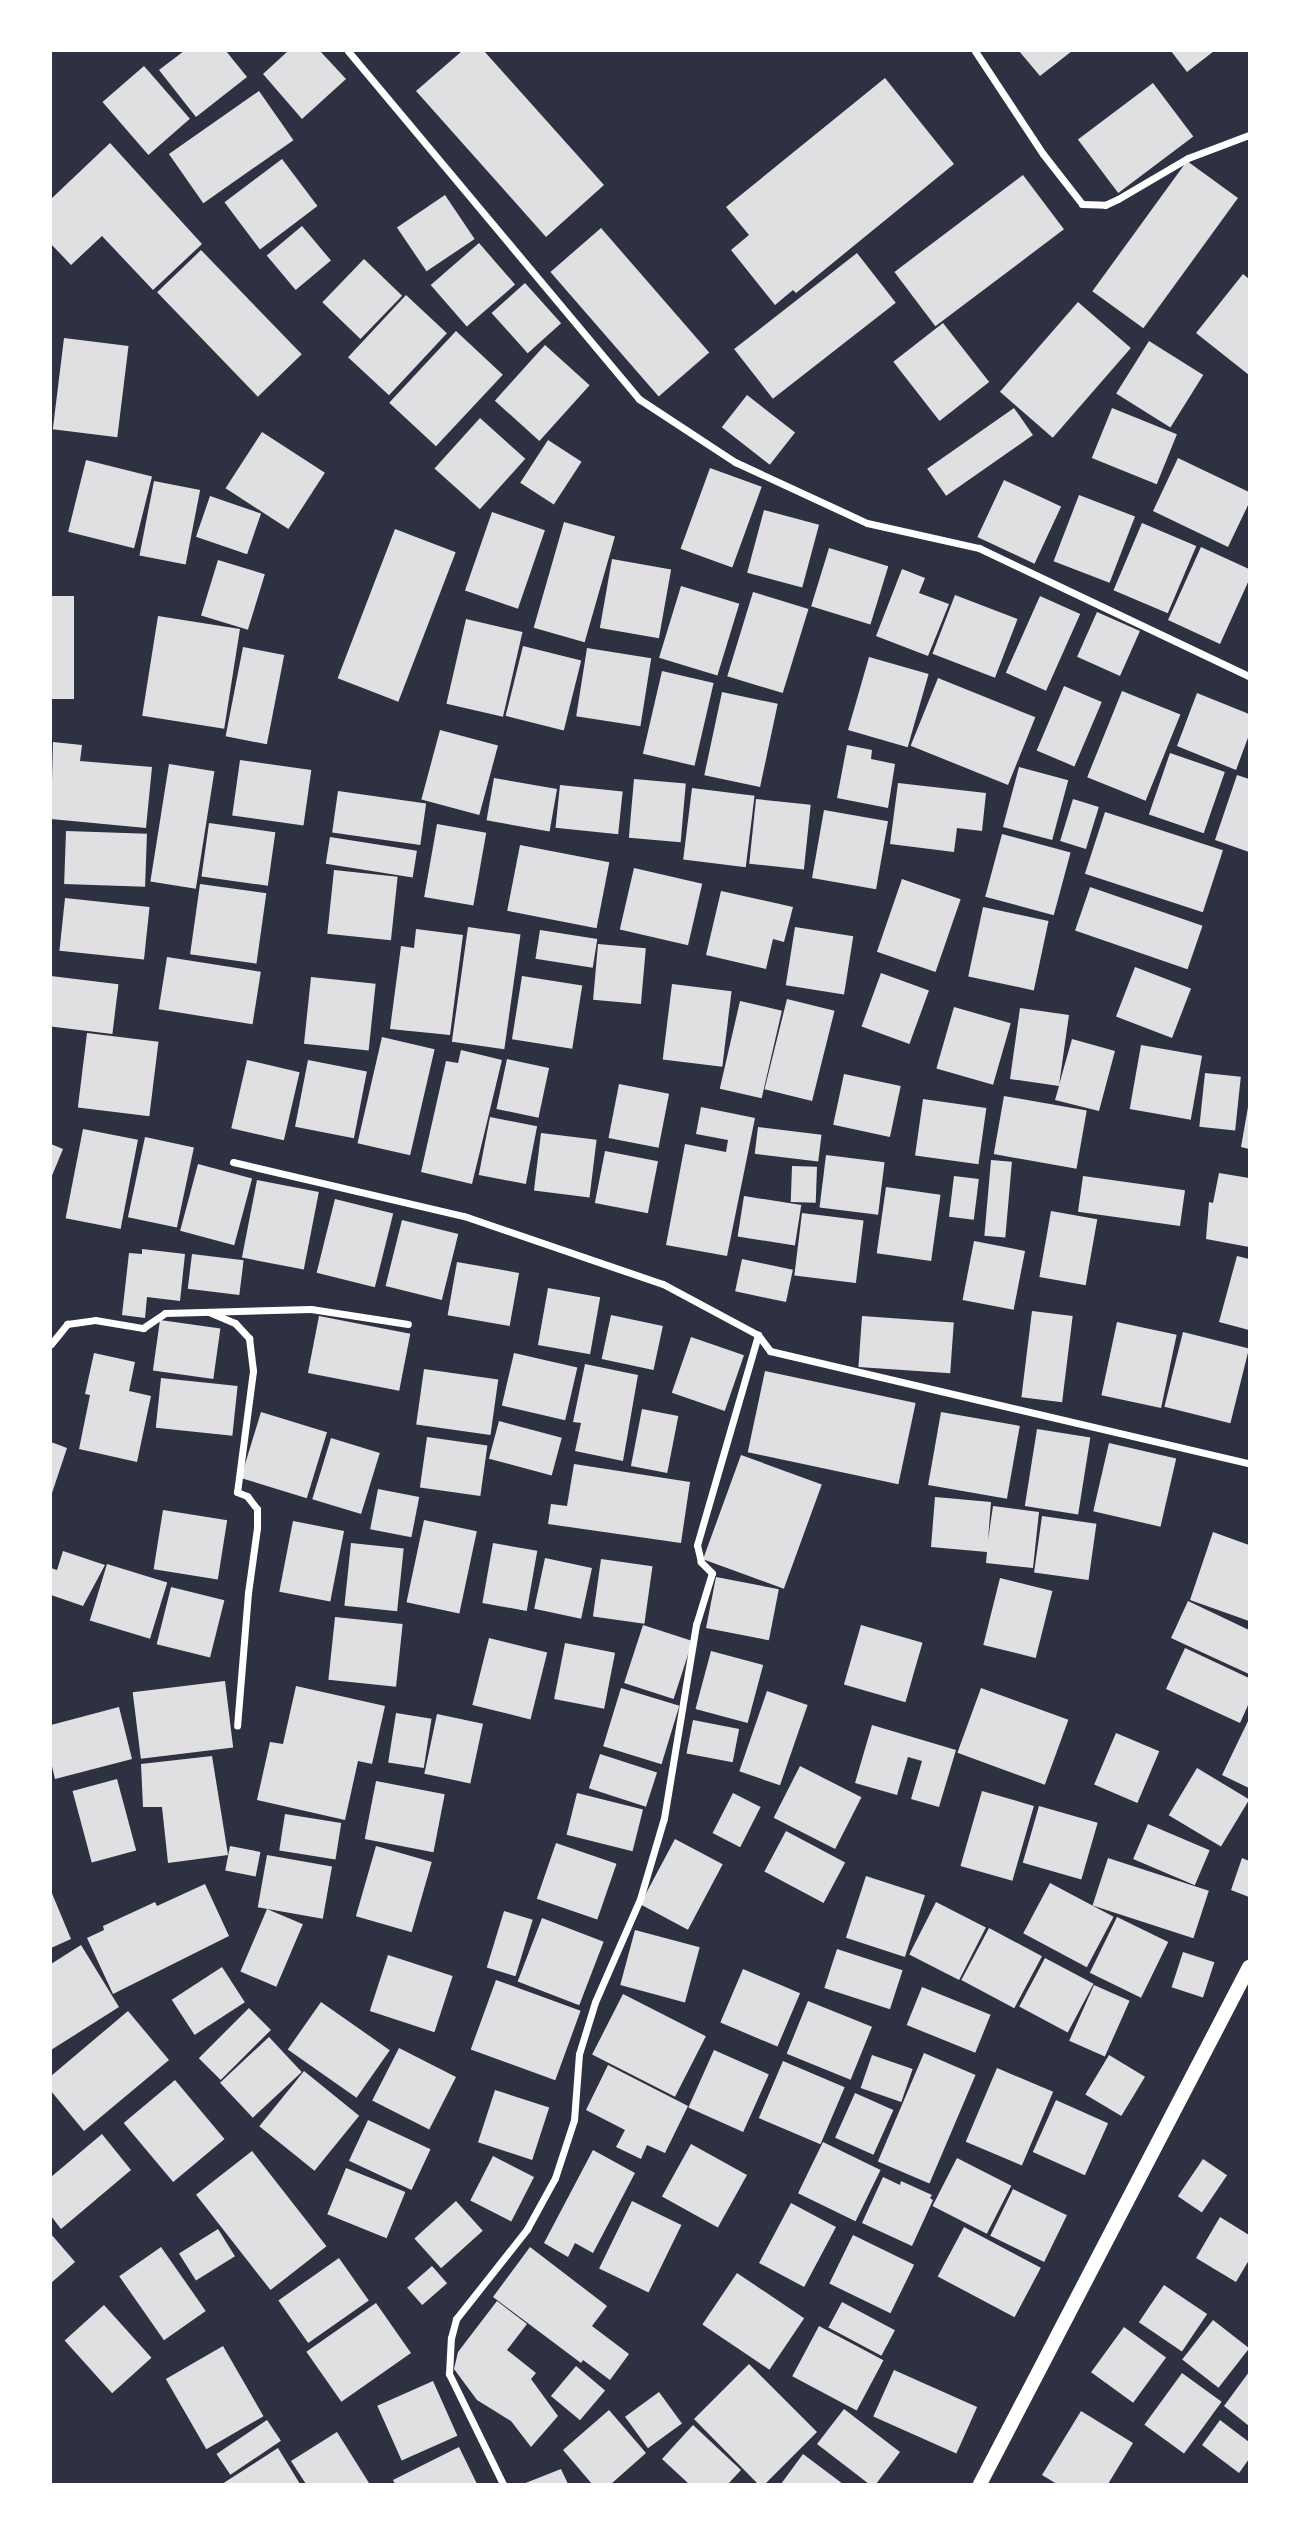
<!DOCTYPE html>
<html>
<head>
<meta charset="utf-8">
<style>
  body { margin:0 }
  #map { position:relative; width:1300px; height:2535px; overflow:hidden; background:#2d3142; font-family:"Archivo Narrow",sans-serif }
  div>[style] { position:absolute }
  .building>* { inset:0; background:#e0e0e3; transform-origin:0 0 }
  .minor>* { height:7px; margin:-3.5px; padding:0 3.5px; transform-origin:3.5px; border-radius:3.5px; background:#fff }
  .secondary>* { height:14px; margin:-7px; padding:0 7px; transform-origin:7px; border-radius:7px; background:#fff }
  span { translate:-50% -50%; white-space:nowrap; text-align:center; line-height:1.15; -webkit-text-stroke:7px #fff; paint-order:stroke }
  .frame { position:absolute; inset:0; border:52px solid #fff; pointer-events:none }
</style>
</head>
<body>
<div id="map">
  <div class="building">
    <i style="clip-path:polygon(184px 51px,226px 51px,247px 77px,196px 117px,159px 70px)"></i>
    <i style="clip-path:polygon(288px 51px,320px 51px,346px 79px,302px 119px,263px 74px)"></i>
    <i style="clip-path:polygon(462px 51px,484px 51px,604px 185px,546px 237px,416px 91px)"></i>
    <i style="clip-path:polygon(1019px 51px,1072px 51px,1040px 76px)"></i>
    <i style="clip-path:polygon(1171px 51px,1214px 51px,1187px 72px)"></i>
    <i style="left:144px;top:66px;width:70px;height:55px;rotate:49deg"></i>
    <i style="clip-path:polygon(885px 78px,954px 164px,796px 293px,793px 290px,775px 305px,731px 250px,749px 235px,726px 207px)"></i>
    <i style="left:1153px;top:83px;width:67px;height:94px;rotate:53deg"></i>
    <i style="left:259px;top:91px;width:60px;height:110px;rotate:55deg"></i>
    <i style="clip-path:polygon(110px 143px,202px 244px,153px 290px,102px 236px,71px 265px,51px 244px,51px 199px)"></i>
    <i style="left:282px;top:159px;width:59px;height:72px;rotate:53deg"></i>
    <i style="left:1187px;top:161px;width:63px;height:161px;rotate:36deg"></i>
    <i style="left:1023px;top:175px;width:68px;height:161px;rotate:53deg"></i>
    <i style="left:445px;top:195px;width:53px;height:58px;rotate:56deg"></i>
    <i style="left:302px;top:226px;width:45px;height:46px;rotate:50deg"></i>
    <i style="left:601px;top:228px;width:165px;height:67px;rotate:49deg"></i>
    <i style="left:479px;top:243px;width:55px;height:64px;rotate:49deg"></i>
    <i style="left:201px;top:250px;width:145px;height:61px;rotate:46deg"></i>
    <i style="left:857px;top:253px;width:63px;height:156px;rotate:52deg"></i>
    <i style="left:364px;top:259px;width:53px;height:60px;rotate:44deg"></i>
    <i style="clip-path:polygon(1243px 274px,1249px 279px,1249px 375px,1196px 333px)"></i>
    <i style="left:525px;top:283px;width:54px;height:45px;rotate:48deg"></i>
    <i style="left:406px;top:295px;width:56px;height:85px;rotate:43deg"></i>
    <i style="left:1078px;top:302px;width:70px;height:119px;rotate:41deg"></i>
    <i style="left:943px;top:323px;width:75px;height:63px;rotate:52deg"></i>
    <i style="left:456px;top:331px;width:64px;height:98px;rotate:43deg"></i>
    <i style="left:64px;top:338px;width:65px;height:92px;rotate:7deg"></i>
    <i style="left:1149px;top:341px;width:64px;height:62px;rotate:32deg"></i>
    <i style="left:545px;top:345px;width:60px;height:75px;rotate:42deg"></i>
    <i style="left:747px;top:395px;width:61px;height:41px;rotate:38deg"></i>
    <i style="left:1014px;top:408px;width:33px;height:106px;rotate:55deg"></i>
    <i style="left:1112px;top:408px;width:70px;height:54px;rotate:22deg"></i>
    <i style="left:480px;top:418px;width:61px;height:68px;rotate:42deg"></i>
    <i style="left:262px;top:432px;width:75px;height:67px;rotate:33deg"></i>
    <i style="left:548px;top:440px;width:40px;height:51px;rotate:33deg"></i>
    <i style="clip-path:polygon(1178px 458px,1249px 492px,1249px 503px,1228px 547px,1153px 511px)"></i>
    <i style="left:86px;top:460px;width:68px;height:74px;rotate:14deg"></i>
    <i style="left:710px;top:468px;width:55px;height:86px;rotate:20deg"></i>
    <i style="left:1004px;top:480px;width:63px;height:63px;rotate:25deg"></i>
    <i style="left:154px;top:481px;width:47px;height:76px;rotate:11deg"></i>
    <i style="left:1079px;top:495px;width:60px;height:71px;rotate:21deg"></i>
    <i style="left:210px;top:496px;width:54px;height:43px;rotate:19deg"></i>
    <i style="left:764px;top:510px;width:57px;height:65px;rotate:15deg"></i>
    <i style="left:492px;top:512px;width:56px;height:83px;rotate:19deg"></i>
    <i style="left:564px;top:522px;width:53px;height:110px;rotate:16deg"></i>
    <i style="left:1142px;top:523px;width:59px;height:73px;rotate:23deg"></i>
    <i style="left:395px;top:529px;width:65px;height:160px;rotate:21deg"></i>
    <i style="clip-path:polygon(1201px 547px,1249px 569px,1249px 580px,1220px 644px,1168px 620px)"></i>
    <i style="left:829px;top:548px;width:62px;height:61px;rotate:17deg"></i>
    <i style="left:612px;top:559px;width:60px;height:70px;rotate:10deg"></i>
    <i style="left:218px;top:560px;width:49px;height:58px;rotate:17deg"></i>
    <i style="clip-path:polygon(902px 569px,925px 578px,919px 593px,949px 604px,928px 656px,876px 636px)"></i>
    <i style="left:681px;top:586px;width:61px;height:75px;rotate:17deg"></i>
    <i style="left:753px;top:592px;width:58px;height:88px;rotate:17deg"></i>
    <i style="left:955px;top:595px;width:67px;height:63px;rotate:21deg"></i>
    <i style="left:51px;top:596px;width:23px;height:103px"></i>
    <i style="left:1040px;top:596px;width:44px;height:84px;rotate:24deg"></i>
    <i style="left:1097px;top:612px;width:47px;height:49px;rotate:24deg"></i>
    <i style="left:158px;top:616px;width:83px;height:101px;rotate:9deg"></i>
    <i style="left:466px;top:619px;width:58px;height:87px;rotate:13deg"></i>
    <i style="left:523px;top:646px;width:60px;height:72px;rotate:14deg"></i>
    <i style="left:243px;top:647px;width:42px;height:91px;rotate:11deg"></i>
    <i style="left:587px;top:648px;width:65px;height:69px;rotate:9deg"></i>
    <i style="left:869px;top:657px;width:62px;height:76px;rotate:16deg"></i>
    <i style="left:662px;top:671px;width:53px;height:85px;rotate:13deg"></i>
    <i style="left:938px;top:678px;width:105px;height:73px;rotate:22deg"></i>
    <i style="left:1064px;top:686px;width:41px;height:70px;rotate:23deg"></i>
    <i style="left:1122px;top:691px;width:63px;height:93px;rotate:22deg"></i>
    <i style="left:722px;top:692px;width:57px;height:85px;rotate:12deg"></i>
    <i style="clip-path:polygon(1197px 693px,1249px 714px,1249px 735px,1236px 770px,1177px 746px)"></i>
    <i style="left:440px;top:730px;width:60px;height:72px;rotate:15deg"></i>
    <i style="clip-path:polygon(53px 742px,82px 745px,80px 761px,152px 767px,146px 828px,51px 819px)"></i>
    <i style="clip-path:polygon(847px 745px,872px 750px,871px 759px,895px 764px,888px 808px,837px 798px)"></i>
    <i style="left:1170px;top:753px;width:58px;height:65px;rotate:19deg"></i>
    <i style="left:240px;top:760px;width:72px;height:56px;rotate:8deg"></i>
    <i style="left:169px;top:764px;width:46px;height:119px;rotate:9deg"></i>
    <i style="left:1019px;top:767px;width:51px;height:62px;rotate:15deg"></i>
    <i style="clip-path:polygon(1237px 775px,1249px 779px,1249px 852px,1215px 840px)"></i>
    <i style="left:494px;top:778px;width:64px;height:43px;rotate:10deg"></i>
    <i style="left:634px;top:779px;width:52px;height:59px;rotate:5deg"></i>
    <i style="clip-path:polygon(898px 783px,986px 793px,982px 831px,957px 828px,954px 852px,890px 844px)"></i>
    <i style="left:560px;top:785px;width:63px;height:43px;rotate:6deg"></i>
    <i style="left:692px;top:788px;width:63px;height:72px;rotate:7deg"></i>
    <i style="left:338px;top:791px;width:89px;height:42px;rotate:8deg"></i>
    <i style="left:756px;top:799px;width:55px;height:65px;rotate:6deg"></i>
    <i style="left:1073px;top:799px;width:27px;height:44px;rotate:17deg"></i>
    <i style="left:824px;top:810px;width:65px;height:69px;rotate:10deg"></i>
    <i style="left:1105px;top:812px;width:124px;height:65px;rotate:18deg"></i>
    <i style="left:209px;top:823px;width:67px;height:54px;rotate:8deg"></i>
    <i style="left:437px;top:824px;width:50px;height:74px;rotate:10deg"></i>
    <i style="left:66px;top:831px;width:81px;height:53px;rotate:2deg"></i>
    <i style="left:1002px;top:834px;width:71px;height:65px;rotate:15deg"></i>
    <i style="left:330px;top:837px;width:88px;height:27px;rotate:9deg"></i>
    <i style="left:520px;top:845px;width:91px;height:67px;rotate:11deg"></i>
    <i style="left:634px;top:868px;width:70px;height:63px;rotate:13deg"></i>
    <i style="left:334px;top:870px;width:64px;height:64px;rotate:6deg"></i>
    <i style="left:902px;top:879px;width:62px;height:77px;rotate:19deg"></i>
    <i style="left:200px;top:884px;width:67px;height:71px;rotate:8deg"></i>
    <i style="left:1090px;top:887px;width:119px;height:46px;rotate:19deg"></i>
    <i style="clip-path:polygon(721px 891px,793px 907px,784px 942px,773px 939px,766px 969px,706px 955px)"></i>
    <i style="left:65px;top:898px;width:85px;height:53px;rotate:6deg"></i>
    <i style="left:983px;top:907px;width:67px;height:71px;rotate:12deg"></i>
    <i style="left:468px;top:927px;width:53px;height:116px;rotate:8deg"></i>
    <i style="left:795px;top:927px;width:59px;height:59px;rotate:9deg"></i>
    <i style="clip-path:polygon(416px 929px,463px 935px,450px 1035px,390px 1029px,401px 946px,414px 948px)"></i>
    <i style="left:540px;top:930px;width:58px;height:29px;rotate:9deg"></i>
    <i style="left:598px;top:944px;width:48px;height:56px;rotate:5deg"></i>
    <i style="left:167px;top:957px;width:95px;height:53px;rotate:9deg"></i>
    <i style="left:1135px;top:967px;width:60px;height:53px;rotate:21deg"></i>
    <i style="left:881px;top:973px;width:51px;height:57px;rotate:20deg"></i>
    <i style="left:51px;top:976px;width:68px;height:50px;rotate:7deg"></i>
    <i style="left:522px;top:976px;width:61px;height:64px;rotate:9deg"></i>
    <i style="left:311px;top:977px;width:65px;height:67px;rotate:6deg"></i>
    <i style="left:672px;top:984px;width:60px;height:76px;rotate:7deg"></i>
    <i style="left:787px;top:999px;width:49px;height:93px;rotate:14deg"></i>
    <i style="left:740px;top:1001px;width:43px;height:90px;rotate:13deg"></i>
    <i style="left:954px;top:1007px;width:59px;height:64px;rotate:16deg"></i>
    <i style="clip-path:polygon(1020px 1008px,1069px 1015px,1059px 1085px,1072px 1039px,1115px 1051px,1099px 1111px,1055px 1100px,1059px 1086px,1010px 1079px)"></i>
    <i style="left:87px;top:1033px;width:72px;height:75px;rotate:7deg"></i>
    <i style="left:382px;top:1037px;width:54px;height:109px;rotate:13deg"></i>
    <i style="left:1141px;top:1045px;width:62px;height:65px;rotate:10deg"></i>
    <i style="clip-path:polygon(461px 1050px,502px 1060px,472px 1184px,421px 1172px,446px 1061px,458px 1063px)"></i>
    <i style="left:507px;top:1059px;width:43px;height:51px;rotate:12deg"></i>
    <i style="left:247px;top:1060px;width:54px;height:70px;rotate:13deg"></i>
    <i style="left:308px;top:1060px;width:60px;height:68px;rotate:11deg"></i>
    <i style="left:1205px;top:1073px;width:36px;height:54px;rotate:6deg"></i>
    <i style="left:844px;top:1074px;width:58px;height:52px;rotate:12deg"></i>
    <i style="left:619px;top:1084px;width:51px;height:55px;rotate:11deg"></i>
    <i style="left:1004px;top:1096px;width:84px;height:59px;rotate:10deg"></i>
    <i style="left:923px;top:1099px;width:64px;height:57px;rotate:8deg"></i>
    <i style="clip-path:polygon(701px 1107px,755px 1118px,727px 1256px,666px 1245px,685px 1144px,726px 1152px,728px 1140px,696px 1134px)"></i>
    <i style="clip-path:polygon(1248px 1107px,1249px 1107px,1249px 1149px,1241px 1147px)"></i>
    <i style="left:490px;top:1117px;width:48px;height:59px;rotate:11deg"></i>
    <i style="left:758px;top:1127px;width:64px;height:27px;rotate:7deg"></i>
    <i style="left:83px;top:1129px;width:56px;height:91px;rotate:11deg"></i>
    <i style="left:541px;top:1133px;width:56px;height:58px;rotate:7deg"></i>
    <i style="left:145px;top:1137px;width:50px;height:82px;rotate:12deg"></i>
    <i style="clip-path:polygon(51px 1144px,63px 1149px,51px 1178px)"></i>
    <i style="left:605px;top:1151px;width:54px;height:53px;rotate:11deg"></i>
    <i style="left:826px;top:1155px;width:59px;height:53px;rotate:7deg"></i>
    <i style="left:991px;top:1160px;width:21px;height:76px;rotate:5deg"></i>
    <i style="left:198px;top:1164px;width:56px;height:69px;rotate:15deg"></i>
    <i style="left:792px;top:1166px;width:25px;height:36px;rotate:2deg"></i>
    <i style="clip-path:polygon(1219px 1173px,1249px 1178px,1249px 1247px,1206px 1239px,1209px 1202px,1213px 1203px)"></i>
    <i style="left:954px;top:1176px;width:25px;height:41px;rotate:7deg"></i>
    <i style="left:1083px;top:1176px;width:103px;height:36px;rotate:8deg"></i>
    <i style="left:257px;top:1180px;width:63px;height:79px;rotate:11deg"></i>
    <i style="left:886px;top:1187px;width:55px;height:67px;rotate:8deg"></i>
    <i style="left:744px;top:1196px;width:58px;height:41px;rotate:9deg"></i>
    <i style="left:335px;top:1199px;width:60px;height:76px;rotate:14deg"></i>
    <i style="left:1051px;top:1211px;width:47px;height:67px;rotate:10deg"></i>
    <i style="left:802px;top:1213px;width:62px;height:63px;rotate:7deg"></i>
    <i style="left:402px;top:1220px;width:58px;height:68px;rotate:14deg"></i>
    <i style="left:974px;top:1241px;width:52px;height:60px;rotate:11deg"></i>
    <i style="clip-path:polygon(142px 1249px,185px 1254px,180px 1301px,147px 1297px,145px 1318px,122px 1315px,129px 1253px,142px 1254px)"></i>
    <i style="left:192px;top:1254px;width:52px;height:35px;rotate:7deg"></i>
    <i style="clip-path:polygon(1237px 1256px,1249px 1259px,1249px 1330px,1219px 1322px)"></i>
    <i style="left:742px;top:1259px;width:52px;height:33px;rotate:12deg"></i>
    <i style="left:457px;top:1262px;width:63px;height:54px;rotate:10deg"></i>
    <i style="left:548px;top:1288px;width:53px;height:58px;rotate:10deg"></i>
    <i style="left:1032px;top:1311px;width:41px;height:87px;rotate:7deg"></i>
    <i style="left:611px;top:1315px;width:53px;height:45px;rotate:12deg"></i>
    <i style="left:319px;top:1316px;width:93px;height:58px;rotate:11deg"></i>
    <i style="left:862px;top:1316px;width:92px;height:51px;rotate:4deg"></i>
    <i style="left:160px;top:1320px;width:61px;height:51px;rotate:8deg"></i>
    <i style="left:1117px;top:1322px;width:61px;height:75px;rotate:12deg"></i>
    <i style="left:1183px;top:1332px;width:68px;height:77px;rotate:14deg"></i>
    <i style="left:691px;top:1337px;width:56px;height:59px;rotate:19deg"></i>
    <i style="clip-path:polygon(94px 1353px,135px 1362px,129px 1391px,151px 1396px,137px 1462px,79px 1449px,90px 1395px,85px 1394px)"></i>
    <i style="left:514px;top:1353px;width:65px;height:54px;rotate:13deg"></i>
    <i style="clip-path:polygon(585px 1364px,638px 1375px,623px 1461px,575px 1451px,581px 1423px,573px 1422px)"></i>
    <i style="left:424px;top:1369px;width:75px;height:56px;rotate:8deg"></i>
    <i style="left:765px;top:1371px;width:154px;height:83px;rotate:12deg"></i>
    <i style="left:161px;top:1378px;width:77px;height:50px;rotate:6deg"></i>
    <i style="left:642px;top:1409px;width:37px;height:58px;rotate:11deg"></i>
    <i style="left:261px;top:1412px;width:69px;height:69px;rotate:17deg"></i>
    <i style="left:941px;top:1412px;width:80px;height:74px;rotate:10deg"></i>
    <i style="left:499px;top:1421px;width:65px;height:39px;rotate:15deg"></i>
    <i style="left:1037px;top:1429px;width:54px;height:78px;rotate:9deg"></i>
    <i style="left:427px;top:1437px;width:61px;height:51px;rotate:8deg"></i>
    <i style="left:331px;top:1438px;width:51px;height:64px;rotate:17deg"></i>
    <i style="clip-path:polygon(51px 1442px,67px 1448px,51px 1496px)"></i>
    <i style="left:1109px;top:1443px;width:69px;height:70px;rotate:13deg"></i>
    <i style="left:741px;top:1455px;width:86px;height:111px;rotate:20deg"></i>
    <i style="clip-path:polygon(574px 1464px,690px 1482px,681px 1543px,548px 1524px,551px 1504px,567px 1506px)"></i>
    <i style="left:378px;top:1489px;width:42px;height:41px;rotate:11deg"></i>
    <i style="clip-path:polygon(935px 1497px,991px 1502px,988px 1540px,993px 1506px,1039px 1512px,1033px 1568px,986px 1563px,987px 1552px,931px 1547px)"></i>
    <i style="left:163px;top:1510px;width:65px;height:60px;rotate:9deg"></i>
    <i style="left:1042px;top:1516px;width:55px;height:57px;rotate:8deg"></i>
    <i style="left:424px;top:1520px;width:54px;height:84px;rotate:12deg"></i>
    <i style="left:293px;top:1521px;width:52px;height:72px;rotate:11deg"></i>
    <i style="clip-path:polygon(1213px 1532px,1249px 1545px,1249px 1621px,1190px 1600px)"></i>
    <i style="left:351px;top:1543px;width:53px;height:63px;rotate:6deg"></i>
    <i style="left:493px;top:1543px;width:45px;height:61px;rotate:10deg"></i>
    <i style="clip-path:polygon(63px 1551px,105px 1565px,83px 1606px,51px 1595px,51px 1568px,57px 1570px)"></i>
    <i style="left:545px;top:1558px;width:48px;height:52px;rotate:12deg"></i>
    <i style="left:601px;top:1559px;width:52px;height:58px;rotate:8deg"></i>
    <i style="left:107px;top:1564px;width:63px;height:59px;rotate:17deg"></i>
    <i style="left:716px;top:1577px;width:64px;height:52px;rotate:11deg"></i>
    <i style="left:1000px;top:1578px;width:54px;height:69px;rotate:14deg"></i>
    <i style="left:171px;top:1587px;width:55px;height:59px;rotate:14deg"></i>
    <i style="clip-path:polygon(1188px 1601px,1249px 1630px,1249px 1674px,1171px 1638px)"></i>
    <i style="left:335px;top:1617px;width:68px;height:63px;rotate:6deg"></i>
    <i style="left:643px;top:1625px;width:52px;height:61px;rotate:18deg"></i>
    <i style="left:861px;top:1625px;width:64px;height:62px;rotate:16deg"></i>
    <i style="left:489px;top:1638px;width:60px;height:69px;rotate:14deg"></i>
    <i style="left:565px;top:1643px;width:51px;height:57px;rotate:11deg"></i>
    <i style="clip-path:polygon(1185px 1648px,1249px 1678px,1249px 1703px,1240px 1723px,1166px 1689px)"></i>
    <i style="left:711px;top:1651px;width:54px;height:60px;rotate:15deg"></i>
    <i style="left:225px;top:1681px;width:67px;height:93px;rotate:83deg"></i>
    <i style="clip-path:polygon(296px 1686px,385px 1706px,372px 1764px,358px 1761px,345px 1820px,257px 1800px,270px 1742px,283px 1744px)"></i>
    <i style="left:621px;top:1688px;width:61px;height:61px;rotate:17deg"></i>
    <i style="left:981px;top:1688px;width:93px;height:69px;rotate:20deg"></i>
    <i style="left:767px;top:1691px;width:43px;height:85px;rotate:19deg"></i>
    <i style="clip-path:polygon(119px 1707px,132px 1759px,55px 1779px,51px 1762px,51px 1725px)"></i>
    <i style="left:396px;top:1713px;width:36px;height:50px;rotate:9deg"></i>
    <i style="left:437px;top:1714px;width:47px;height:61px;rotate:12deg"></i>
    <i style="clip-path:polygon(1249px 1719px,1249px 1788px,1222px 1775px)"></i>
    <i style="left:693px;top:1720px;width:47px;height:34px;rotate:11deg"></i>
    <i style="clip-path:polygon(872px 1725px,956px 1750px,939px 1807px,911px 1799px,922px 1761px,908px 1757px,897px 1795px,855px 1783px)"></i>
    <i style="left:1116px;top:1733px;width:47px;height:56px;rotate:23deg"></i>
    <i style="left:600px;top:1754px;width:60px;height:36px;rotate:18deg"></i>
    <i style="clip-path:polygon(212px 1756px,228px 1855px,168px 1863px,162px 1807px,143px 1807px,141px 1764px)"></i>
    <i style="left:800px;top:1766px;width:69px;height:58px;rotate:27deg"></i>
    <i style="left:1197px;top:1768px;width:61px;height:55px;rotate:31deg"></i>
    <i style="left:117px;top:1779px;width:74px;height:46px;rotate:75deg"></i>
    <i style="left:376px;top:1781px;width:70px;height:59px;rotate:11deg"></i>
    <i style="left:982px;top:1791px;width:54px;height:78px;rotate:16deg"></i>
    <i style="left:577px;top:1793px;width:68px;height:43px;rotate:14deg"></i>
    <i style="left:733px;top:1793px;width:31px;height:45px;rotate:27deg"></i>
    <i style="left:1039px;top:1806px;width:61px;height:59px;rotate:16deg"></i>
    <i style="left:285px;top:1814px;width:57px;height:37px;rotate:9deg"></i>
    <i style="left:1148px;top:1824px;width:67px;height:38px;rotate:23deg"></i>
    <i style="left:786px;top:1831px;width:67px;height:46px;rotate:28deg"></i>
    <i style="left:675px;top:1839px;width:54px;height:74px;rotate:28deg"></i>
    <i style="left:556px;top:1843px;width:64px;height:59px;rotate:19deg"></i>
    <i style="left:230px;top:1846px;width:31px;height:25px;rotate:11deg"></i>
    <i style="left:376px;top:1846px;width:58px;height:73px;rotate:16deg"></i>
    <i style="left:267px;top:1855px;width:66px;height:53px;rotate:10deg"></i>
    <i style="left:1108px;top:1858px;width:106px;height:50px;rotate:18deg"></i>
    <i style="clip-path:polygon(1242px 1858px,1249px 1861px,1249px 1897px,1231px 1890px)"></i>
    <i style="left:866px;top:1876px;width:62px;height:65px;rotate:18deg"></i>
    <i style="left:1050px;top:1883px;width:72px;height:57px;rotate:28deg"></i>
    <i style="clip-path:polygon(205px 1884px,229px 1936px,113px 1994px,87px 1938px,104px 1930px,103px 1926px,155px 1902px,157px 1906px)"></i>
    <i style="clip-path:polygon(51px 1891px,71px 1939px,51px 1948px)"></i>
    <i style="left:936px;top:1902px;width:56px;height:59px;rotate:27deg"></i>
    <i style="left:267px;top:1909px;width:39px;height:68px;rotate:23deg"></i>
    <i style="left:504px;top:1911px;width:30px;height:59px;rotate:17deg"></i>
    <i style="left:1117px;top:1917px;width:57px;height:62px;rotate:26deg"></i>
    <i style="left:542px;top:1918px;width:66px;height:68px;rotate:21deg"></i>
    <i style="left:989px;top:1928px;width:60px;height:59px;rotate:28deg"></i>
    <i style="left:635px;top:1930px;width:67px;height:57px;rotate:15deg"></i>
    <i style="clip-path:polygon(81px 1945px,119px 2007px,51px 2050px,51px 1964px)"></i>
    <i style="left:837px;top:1949px;width:69px;height:41px;rotate:18deg"></i>
    <i style="left:1183px;top:1952px;width:33px;height:37px;rotate:18deg"></i>
    <i style="left:388px;top:1955px;width:68px;height:59px;rotate:18deg"></i>
    <i style="left:1045px;top:1958px;width:55px;height:55px;rotate:28deg"></i>
    <i style="left:222px;top:1967px;width:42px;height:60px;rotate:57deg"></i>
    <i style="left:743px;top:1969px;width:62px;height:58px;rotate:23deg"></i>
    <i style="left:496px;top:1980px;width:90px;height:74px;rotate:20deg"></i>
    <i style="left:1094px;top:1985px;width:39px;height:61px;rotate:24deg"></i>
    <i style="left:922px;top:1987px;width:74px;height:41px;rotate:22deg"></i>
    <i style="left:623px;top:1994px;width:93px;height:68px;rotate:27deg"></i>
    <i style="left:808px;top:2001px;width:69px;height:57px;rotate:22deg"></i>
    <i style="left:321px;top:2002px;width:84px;height:58px;rotate:35deg"></i>
    <i style="left:249px;top:2008px;width:31px;height:71px;rotate:45deg"></i>
    <i style="clip-path:polygon(128px 2011px,169px 2060px,84px 2131px,51px 2091px,51px 2076px)"></i>
    <i style="left:269px;top:2037px;width:48px;height:67px;rotate:47deg"></i>
    <i style="left:399px;top:2048px;width:64px;height:59px;rotate:27deg"></i>
    <i style="left:714px;top:2050px;width:60px;height:63px;rotate:24deg"></i>
    <i style="left:924px;top:2053px;width:56px;height:118px;rotate:23deg"></i>
    <i style="left:872px;top:2055px;width:43px;height:35px;rotate:19deg"></i>
    <i style="left:1109px;top:2055px;width:42px;height:46px;rotate:31deg"></i>
    <i style="left:783px;top:2061px;width:67px;height:62px;rotate:23deg"></i>
    <i style="clip-path:polygon(608px 2065px,688px 2106px,665px 2153px,647px 2145px,641px 2159px,616px 2147px,625px 2130px,586px 2110px)"></i>
    <i style="left:997px;top:2068px;width:61px;height:80px;rotate:23deg"></i>
    <i style="left:304px;top:2071px;width:71px;height:71px;rotate:39deg"></i>
    <i style="left:175px;top:2080px;width:77px;height:67px;rotate:50deg"></i>
    <i style="left:495px;top:2090px;width:57px;height:55px;rotate:18deg"></i>
    <i style="left:855px;top:2093px;width:42px;height:49px;rotate:24deg"></i>
    <i style="left:1056px;top:2100px;width:57px;height:57px;rotate:24deg"></i>
    <i style="left:368px;top:2120px;width:69px;height:45px;rotate:25deg"></i>
    <i style="clip-path:polygon(102px 2134px,131px 2170px,61px 2229px,51px 2216px,51px 2177px)"></i>
    <i style="left:823px;top:2142px;width:64px;height:57px;rotate:26deg"></i>
    <i style="left:691px;top:2144px;width:64px;height:60px;rotate:29deg"></i>
    <i style="clip-path:polygon(593px 2150px,635px 2173px,593px 2253px,575px 2243px,568px 2257px,544px 2243px)"></i>
    <i style="left:252px;top:2151px;width:121px;height:71px;rotate:52deg"></i>
    <i style="left:493px;top:2156px;width:46px;height:50px;rotate:27deg"></i>
    <i style="left:957px;top:2158px;width:61px;height:54px;rotate:27deg"></i>
    <i style="left:1203px;top:2159px;width:29px;height:45px;rotate:34deg"></i>
    <i style="left:346px;top:2168px;width:64px;height:50px;rotate:22deg"></i>
    <i style="clip-path:polygon(883px 2177px,900px 2185px,901px 2181px,932px 2195px,930px 2198px,933px 2200px,912px 2246px,862px 2223px)"></i>
    <i style="left:1013px;top:2189px;width:60px;height:52px;rotate:26deg"></i>
    <i style="left:456px;top:2201px;width:40px;height:56px;rotate:48deg"></i>
    <i style="left:632px;top:2201px;width:55px;height:75px;rotate:26deg"></i>
    <i style="left:791px;top:2203px;width:51px;height:68px;rotate:28deg"></i>
    <i style="clip-path:polygon(1220px 2217px,1249px 2235px,1249px 2260px,1236px 2282px,1196px 2258px)"></i>
    <i style="left:964px;top:2227px;width:87px;height:56px;rotate:28deg"></i>
    <i style="left:218px;top:2229px;width:32px;height:46px;rotate:58deg"></i>
    <i style="clip-path:polygon(51px 2234px,75px 2262px,51px 2283px)"></i>
    <i style="left:853px;top:2235px;width:68px;height:54px;rotate:26deg"></i>
    <i style="left:161px;top:2247px;width:78px;height:51px;rotate:55deg"></i>
    <i style="clip-path:polygon(530px 2247px,607px 2306px,592px 2326px,629px 2354px,610px 2380px,583px 2360px,581px 2363px,493px 2297px)"></i>
    <i style="left:339px;top:2258px;width:52px;height:74px;rotate:55deg"></i>
    <i style="left:432px;top:2266px;width:23px;height:33px;rotate:49deg"></i>
    <i style="left:737px;top:2273px;width:81px;height:62px;rotate:34deg"></i>
    <i style="left:1164px;top:2285px;width:52px;height:45px;rotate:34deg"></i>
    <i style="clip-path:polygon(497px 2301px,527px 2324px,507px 2350px,536px 2373px,531px 2379px,558px 2416px,531px 2447px,511px 2421px,477px 2400px,454px 2369px,458px 2352px)"></i>
    <i style="left:842px;top:2302px;width:60px;height:29px;rotate:28deg"></i>
    <i style="left:376px;top:2303px;width:61px;height:85px;rotate:55deg"></i>
    <i style="left:104px;top:2305px;width:71px;height:53px;rotate:48deg"></i>
    <i style="left:1213px;top:2320px;width:46px;height:50px;rotate:38deg"></i>
    <i style="left:819px;top:2326px;width:73px;height:57px;rotate:28deg"></i>
    <i style="left:1124px;top:2327px;width:52px;height:56px;rotate:36deg"></i>
    <i style="left:223px;top:2346px;width:81px;height:66px;rotate:60deg"></i>
    <i style="clip-path:polygon(749px 2364px,817px 2432px,765px 2484px,758px 2484px,694px 2419px)"></i>
    <i style="left:576px;top:2366px;width:38px;height:39px;rotate:40deg"></i>
    <i style="left:894px;top:2370px;width:91px;height:51px;rotate:24deg"></i>
    <i style="clip-path:polygon(1249px 2372px,1249px 2426px,1224px 2406px)"></i>
    <i style="left:1182px;top:2373px;width:49px;height:64px;rotate:36deg"></i>
    <i style="left:433px;top:2381px;width:60px;height:61px;rotate:66deg"></i>
    <i style="left:659px;top:2392px;width:39px;height:42px;rotate:54deg"></i>
    <i style="clip-path:polygon(844px 2409px,900px 2452px,876px 2484px,869px 2484px,817px 2444px)"></i>
    <i style="clip-path:polygon(609px 2410px,646px 2453px,611px 2484px,592px 2484px,563px 2450px)"></i>
    <i style="clip-path:polygon(1081px 2411px,1133px 2443px,1108px 2484px,1057px 2484px,1042px 2475px)"></i>
    <i style="left:267px;top:2420px;width:25px;height:61px;rotate:56deg"></i>
    <i style="clip-path:polygon(1220px 2420px,1249px 2442px,1249px 2459px,1239px 2473px,1202px 2445px)"></i>
    <i style="clip-path:polygon(693px 2425px,741px 2470px,728px 2484px,689px 2484px,662px 2459px)"></i>
    <i style="clip-path:polygon(337px 2432px,369px 2483px,306px 2484px,291px 2461px)"></i>
    <i style="clip-path:polygon(459px 2447px,477px 2484px,395px 2484px,393px 2480px)"></i>
    <i style="clip-path:polygon(278px 2448px,300px 2484px,222px 2484px)"></i>
    <i style="clip-path:polygon(803px 2454px,843px 2484px,781px 2484px)"></i>
    <i style="clip-path:polygon(561px 2469px,568px 2484px,523px 2484px)"></i>
  </div>
  <div class="minor">
    <i style="left:348px;top:51px;width:454px;rotate:50.1deg"></i>
    <i style="left:639px;top:399px;width:115px;rotate:33.3deg"></i>
    <i style="left:735px;top:462px;width:145px;rotate:24.8deg"></i>
    <i style="left:867px;top:523px;width:115px;rotate:12.6deg"></i>
    <i style="left:979px;top:548px;width:299px;rotate:25.4deg"></i>
    <i style="left:975px;top:51px;width:123px;rotate:56.6deg"></i>
    <i style="left:1043px;top:154px;width:63px;rotate:52deg"></i>
    <i style="left:1082px;top:204px;width:23px;rotate:2deg"></i>
    <i style="left:1105px;top:205px;width:14px;rotate:-25deg"></i>
    <i style="left:1118px;top:199px;width:81px;rotate:-30.4deg"></i>
    <i style="left:1188px;top:158px;width:65px;rotate:-20.7deg"></i>
    <i style="left:233px;top:1162px;width:237px;rotate:13.2deg"></i>
    <i style="left:464px;top:1216px;width:210px;rotate:18.9deg"></i>
    <i style="left:663px;top:1284px;width:108px;rotate:28.2deg"></i>
    <i style="left:758px;top:1335px;width:20px;rotate:53deg"></i>
    <i style="left:770px;top:1351px;width:492px;rotate:13.2deg"></i>
    <i style="left:209px;top:1312px;width:28px;rotate:23deg"></i>
    <i style="left:235px;top:1323px;width:21px;rotate:47deg"></i>
    <i style="left:249px;top:1338px;width:33px;rotate:83deg"></i>
    <i style="left:253px;top:1371px;width:122px;rotate:97.5deg"></i>
    <i style="left:237px;top:1492px;width:11px;rotate:22deg"></i>
    <i style="left:247px;top:1496px;width:16px;rotate:52deg"></i>
    <i style="left:257px;top:1509px;width:19px;rotate:90deg"></i>
    <i style="left:257px;top:1528px;width:66px;rotate:97.9deg"></i>
    <i style="left:248px;top:1593px;width:133px;rotate:94.7deg"></i>
    <i style="left:51px;top:1344px;width:26px;rotate:-51deg"></i>
    <i style="left:67px;top:1324px;width:28px;rotate:-8deg"></i>
    <i style="left:95px;top:1320px;width:49px;rotate:9.5deg"></i>
    <i style="left:143px;top:1328px;width:27px;rotate:-34deg"></i>
    <i style="left:165px;top:1313px;width:146px;rotate:-1.6deg"></i>
    <i style="left:311px;top:1309px;width:98px;rotate:8.8deg"></i>
    <i style="left:503px;top:2484px;width:123px;rotate:-116.1deg"></i>
    <i style="left:449px;top:2374px;width:36px;rotate:-87deg"></i>
    <i style="left:451px;top:2338px;width:20px;rotate:-75deg"></i>
    <i style="left:456px;top:2319px;width:115px;rotate:-51.7deg"></i>
    <i style="left:527px;top:2229px;width:58px;rotate:-61.2deg"></i>
    <i style="left:555px;top:2178px;width:61px;rotate:-71.9deg"></i>
    <i style="left:574px;top:2120px;width:66px;rotate:-85.7deg"></i>
    <i style="left:579px;top:2054px;width:54px;rotate:-72.9deg"></i>
    <i style="left:595px;top:2002px;width:112px;rotate:-66.4deg"></i>
    <i style="left:640px;top:1899px;width:84px;rotate:-73.5deg"></i>
    <i style="left:664px;top:1818px;width:196px;rotate:-80.6deg"></i>
    <i style="left:696px;top:1625px;width:54px;rotate:-72.9deg"></i>
    <i style="left:712px;top:1573px;width:16px;rotate:-135deg"></i>
    <i style="left:701px;top:1562px;width:17px;rotate:-103deg"></i>
    <i style="left:697px;top:1545px;width:219px;rotate:-73.8deg"></i>
  </div>
  <div class="secondary">
    <i style="left:980px;top:2484px;width:583px;rotate:-62.51deg"></i>
  </div>
  <div class="frame"></div>
</div>
</body>
</html>
